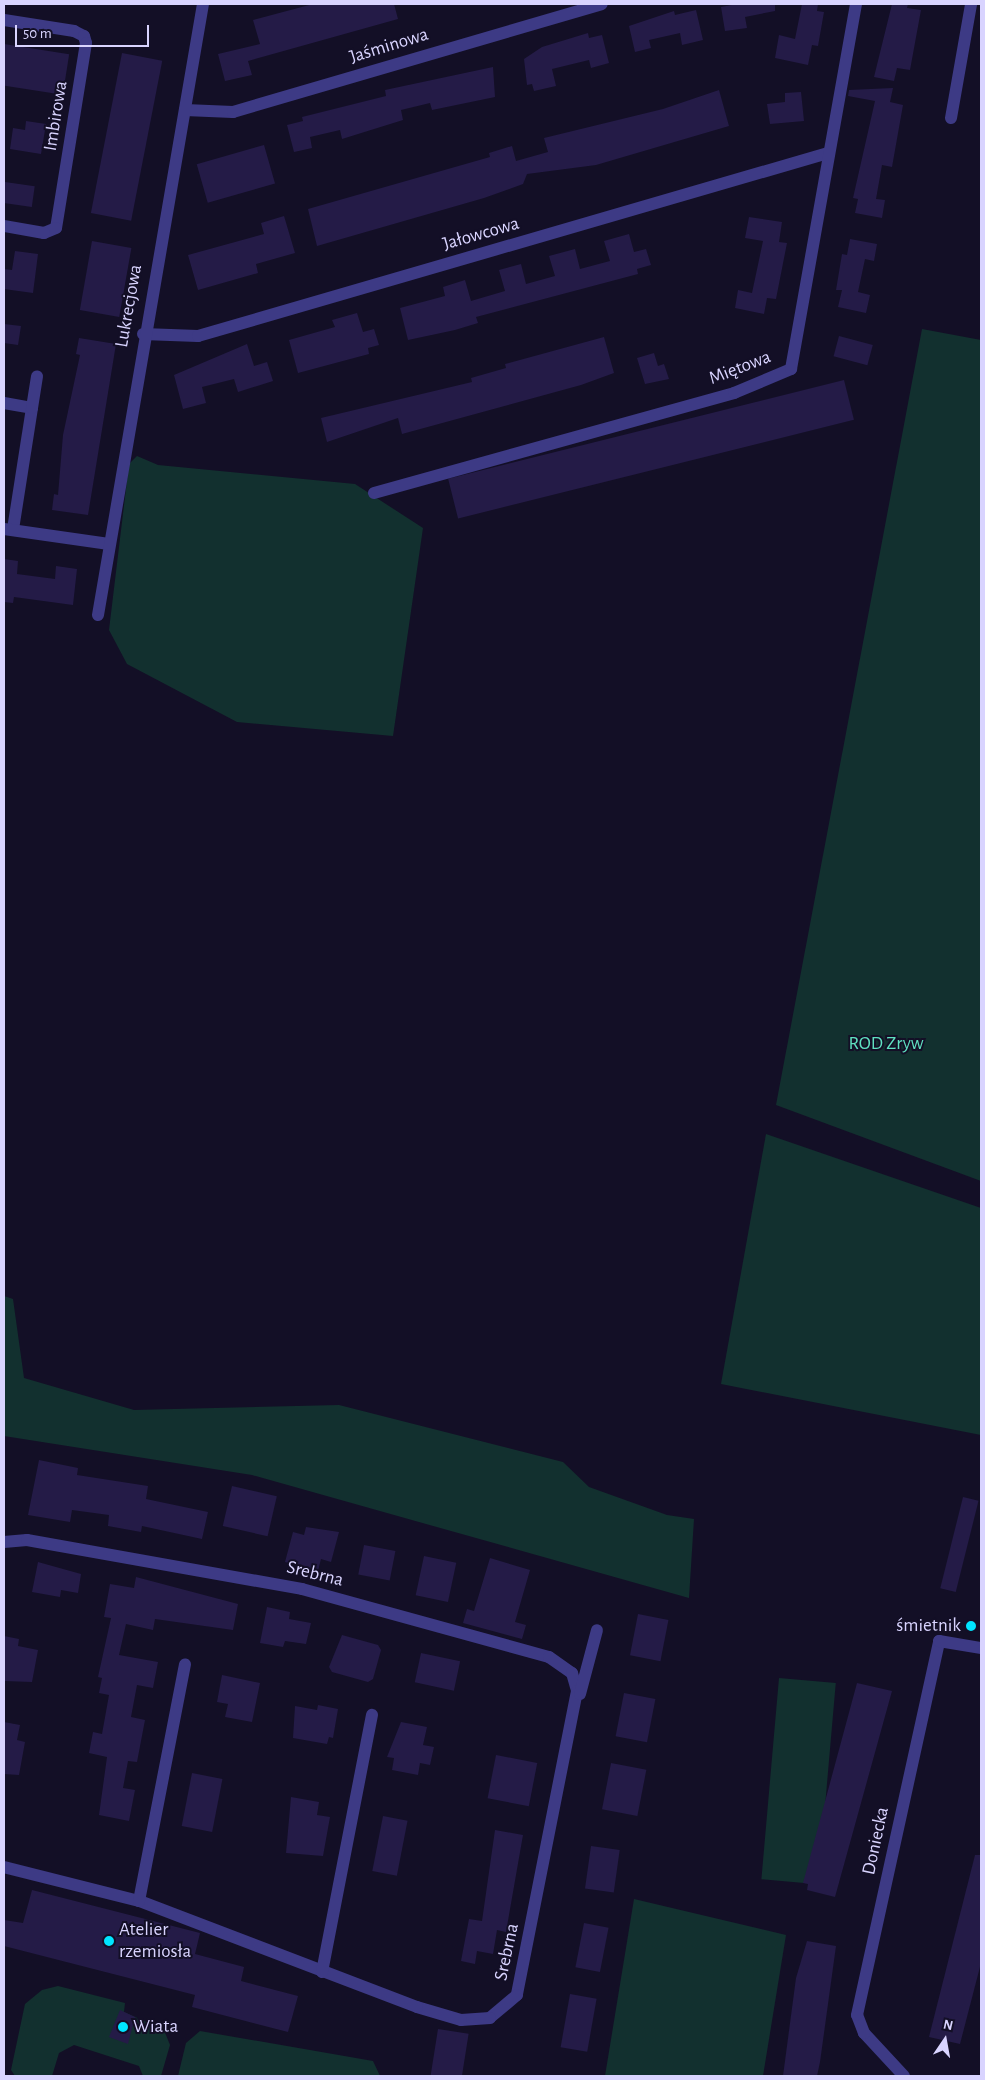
<!DOCTYPE html>
<html>
<head>
<meta charset="utf-8">
<style>
  body { margin:0 }
  #map { position:relative; width:985px; height:2080px; overflow:hidden; background:#130f26; font-family:"Alegreya Sans",sans-serif }
  div>[style] { position:absolute }
  .green>* { inset:0; background:#12302f; transform-origin:0 0 }
  .building>* { inset:0; background:#241b47; transform-origin:0 0 }
  .street>* { height:12px; margin:-6px; padding:0 6px; transform-origin:6px; border-radius:6px; background:#3d3a85 }
  .dots>* { width:14px; height:14px; translate:-50% -50%; box-sizing:border-box; border:2px solid #130f26; border-radius:50% }
  span { translate:-50% -50%; white-space:nowrap; text-align:center; line-height:1.15; -webkit-text-stroke:4px #130f26; paint-order:stroke }
  .street-label { font-size:19px; color:#d9d4ff }
  .park-label { font-size:19px; color:#5fe0c0 }
  .poi-label { font-size:19px; color:#d9d4ff }
  .right { translate:-100% -50%; text-align:right }
  .left { translate:0 -50%; text-align:left }
  .frame { position:absolute; inset:0; border:5px solid #d9d4ff; pointer-events:none }
  .north { position:absolute; left:920px; top:2015px; width:50px; height:50px; -webkit-text-stroke:4px #130f26; paint-order:stroke; rotate:12deg; font-size:14px; font-weight:700; line-height:20px; text-align:center; color:#d9d4ff }
  .north::after { content:''; display:block; margin:auto; width:18px; height:22px; background:#d9d4ff; clip-path:polygon(50% 0,100% 100%,50% 72%,0 100%) }
  .scale { position:absolute; left:15px; top:25px; width:134px; height:22px; box-sizing:border-box; border:2px solid #d9d4ff; border-top:0; padding-left:6px; font-size:15px; line-height:18px; white-space:nowrap; color:#d9d4ff; -webkit-text-stroke:4px #130f26; paint-order:stroke }
</style>
</head>
<body>
<div id="map">
  <div class="green">
    <i style="clip-path:polygon(922px 329px,981px 340px,981px 1181px,776px 1105px)"></i>
    <i style="clip-path:polygon(137px 456px,158px 465px,355px 484px,423px 528px,393px 736px,237px 722px,127px 664px,109px 630px,129px 464px)"></i>
    <i style="clip-path:polygon(766px 1134px,981px 1208px,981px 1435px,721px 1384px)"></i>
    <i style="clip-path:polygon(4px 1296px,13px 1299px,24px 1378px,134px 1410px,339px 1405px,563px 1462px,589px 1487px,667px 1515px,694px 1519px,689px 1598px,252px 1475px,4px 1436px)"></i>
    <i style="left:779px;top:1678px;width:57px;height:202px;rotate:5deg"></i>
    <i style="clip-path:polygon(634px 1899px,786px 1935px,763px 2076px,605px 2076px)"></i>
    <i style="clip-path:polygon(58px 1986px,125px 2003px,124px 2012px,164px 2030px,170px 2045px,161px 2076px,143px 2076px,139px 2066px,74px 2045px,59px 2053px,52px 2076px,15px 2076px,11px 2070px,25px 2004px,42px 1990px)"></i>
    <i style="clip-path:polygon(200px 2031px,373px 2061px,380px 2076px,178px 2076px,186px 2043px)"></i>
  </div>
  <div class="building">
    <i style="clip-path:polygon(313px 4px,394px 4px,398px 19px,248px 61px,252px 75px,225px 81px,218px 54px,260px 44px,253px 20px)"></i>
    <i style="clip-path:polygon(737px 4px,775px 4px,775px 11px,745px 17px,747px 28px,725px 31px,721px 7px)"></i>
    <i style="clip-path:polygon(802px 4px,818px 4px,817px 11px,824px 12px,818px 46px,812px 45px,808px 65px,775px 58px,779px 35px,795px 39px)"></i>
    <i style="clip-path:polygon(892px 4px,908px 4px,907px 8px,921px 10px,910px 70px,897px 68px,894px 81px,874px 77px)"></i>
    <i style="clip-path:polygon(696px 10px,703px 40px,682px 45px,680px 33px,649px 40px,651px 48px,635px 52px,629px 26px,674px 11px,675px 15px)"></i>
    <i style="clip-path:polygon(588px 33px,589px 38px,602px 35px,609px 63px,591px 68px,589px 60px,552px 69px,556px 86px,534px 91px,532px 84px,527px 85px,524px 59px,542px 47px)"></i>
    <i style="left:4px;top:44px;width:66px;height:41px;rotate:9deg"></i>
    <i style="left:122px;top:53px;width:41px;height:163px;rotate:11deg"></i>
    <i style="clip-path:polygon(493px 67px,495px 97px,432px 110px,430px 103px,401px 110px,403px 120px,342px 139px,340px 130px,310px 137px,312px 148px,294px 152px,287px 125px,303px 121px,302px 117px,386px 96px,385px 90px)"></i>
    <i style="clip-path:polygon(893px 88px,890px 102px,903px 105px,892px 167px,882px 165px,876px 199px,885px 200px,882px 218px,855px 213px,858px 199px,853px 198px,875px 101px,848px 96px,849px 90px)"></i>
    <i style="clip-path:polygon(719px 90px,729px 126px,596px 165px,527px 174px,523px 184px,484px 198px,317px 246px,308px 209px,490px 157px,489px 153px,512px 146px,516px 161px,548px 152px,544px 138px,663px 109px)"></i>
    <i style="clip-path:polygon(801px 92px,804px 121px,770px 124px,767px 104px,785px 102px,785px 93px)"></i>
    <i style="clip-path:polygon(26px 121px,46px 124px,41px 154px,10px 149px,13px 128px,25px 130px)"></i>
    <i style="left:264px;top:145px;width:40px;height:70px;rotate:74deg"></i>
    <i style="left:5px;top:182px;width:30px;height:21px;rotate:8deg"></i>
    <i style="clip-path:polygon(284px 216px,295px 253px,256px 264px,258px 273px,198px 290px,188px 255px,264px 234px,261px 223px)"></i>
    <i style="clip-path:polygon(749px 217px,782px 222px,779px 242px,787px 243px,776px 299px,767px 298px,764px 314px,735px 308px,738px 290px,752px 293px,763px 241px,745px 238px)"></i>
    <i style="clip-path:polygon(629px 234px,634px 252px,646px 249px,651px 265px,637px 269px,638px 274px,476px 317px,478px 323px,455px 330px,408px 340px,400px 308px,445px 296px,443px 287px,465px 280px,471px 301px,505px 291px,499px 270px,521px 264px,526px 284px,555px 276px,549px 256px,575px 249px,580px 269px,610px 261px,604px 241px)"></i>
    <i style="clip-path:polygon(850px 239px,877px 244px,874px 261px,865px 259px,858px 292px,870px 295px,866px 313px,838px 307px,842px 290px,836px 290px,842px 254px,847px 255px)"></i>
    <i style="left:92px;top:241px;width:40px;height:70px;rotate:10deg"></i>
    <i style="clip-path:polygon(15px 251px,38px 254px,33px 293px,4px 289px,4px 269px,12px 270px)"></i>
    <i style="clip-path:polygon(357px 313px,363px 332px,374px 329px,379px 345px,368px 348px,369px 354px,298px 373px,289px 340px,335px 327px,332px 320px)"></i>
    <i style="clip-path:polygon(4px 324px,21px 326px,18px 345px,4px 343px)"></i>
    <i style="left:839px;top:336px;width:35px;height:21px;rotate:15deg"></i>
    <i style="clip-path:polygon(604px 337px,614px 373px,581px 385px,402px 434px,398px 418px,327px 442px,321px 418px,472px 382px,471px 378px,506px 368px,505px 364px)"></i>
    <i style="clip-path:polygon(79px 338px,116px 344px,88px 515px,52px 510px,54px 494px,58px 495px,63px 435px,80px 355px,76px 354px)"></i>
    <i style="clip-path:polygon(247px 344px,254px 366px,267px 362px,273px 381px,238px 392px,234px 379px,202px 387px,206px 403px,183px 409px,174px 375px)"></i>
    <i style="clip-path:polygon(654px 353px,658px 366px,664px 364px,669px 379px,645px 384px,637px 358px)"></i>
    <i style="left:844px;top:380px;width:41px;height:408px;rotate:76deg"></i>
    <i style="clip-path:polygon(4px 559px,18px 561px,17px 574px,55px 579px,56px 566px,77px 569px,73px 605px,14px 597px,13px 603px,4px 602px)"></i>
    <i style="clip-path:polygon(39px 1460px,78px 1468px,77px 1475px,148px 1486px,146px 1499px,208px 1512px,202px 1539px,142px 1526px,141px 1532px,108px 1526px,109px 1515px,72px 1510px,70px 1522px,28px 1515px)"></i>
    <i style="left:232px;top:1486px;width:46px;height:41px;rotate:13deg"></i>
    <i style="left:963px;top:1497px;width:16px;height:94px;rotate:14deg"></i>
    <i style="clip-path:polygon(306px 1527px,339px 1532px,331px 1562px,321px 1559px,318px 1571px,285px 1562px,293px 1532px,304px 1535px)"></i>
    <i style="left:364px;top:1545px;width:32px;height:30px;rotate:11deg"></i>
    <i style="left:424px;top:1556px;width:33px;height:40px;rotate:12deg"></i>
    <i style="clip-path:polygon(490px 1558px,530px 1570px,515px 1622px,526px 1625px,522px 1639px,463px 1623px,467px 1609px,474px 1611px)"></i>
    <i style="clip-path:polygon(38px 1562px,81px 1574px,78px 1593px,61px 1590px,60px 1597px,32px 1592px)"></i>
    <i style="clip-path:polygon(136px 1577px,238px 1604px,233px 1630px,155px 1619px,153px 1630px,126px 1624px,119px 1655px,158px 1662px,153px 1688px,137px 1685px,131px 1717px,145px 1720px,137px 1762px,128px 1761px,123px 1788px,135px 1790px,129px 1821px,99px 1815px,107px 1757px,89px 1753px,93px 1732px,102px 1734px,109px 1695px,99px 1693px,102px 1678px,98px 1677px,111px 1618px,104px 1617px,110px 1584px,134px 1588px)"></i>
    <i style="clip-path:polygon(267px 1607px,290px 1612px,289px 1619px,311px 1623px,306px 1644px,285px 1641px,283px 1647px,260px 1643px)"></i>
    <i style="left:638px;top:1614px;width:31px;height:42px;rotate:11deg"></i>
    <i style="clip-path:polygon(342px 1635px,378px 1645px,381px 1650px,373px 1679px,368px 1682px,332px 1672px,329px 1667px)"></i>
    <i style="clip-path:polygon(4px 1636px,19px 1639px,18px 1646px,38px 1650px,32px 1682px,4px 1681px)"></i>
    <i style="left:421px;top:1653px;width:40px;height:30px;rotate:12deg"></i>
    <i style="clip-path:polygon(222px 1675px,260px 1683px,252px 1722px,225px 1717px,228px 1704px,217px 1702px)"></i>
    <i style="clip-path:polygon(857px 1683px,892px 1691px,835px 1897px,807px 1890px,808px 1884px,803px 1883px)"></i>
    <i style="left:624px;top:1693px;width:32px;height:44px;rotate:11deg"></i>
    <i style="clip-path:polygon(318px 1705px,338px 1709px,333px 1738px,329px 1737px,327px 1744px,293px 1738px,295px 1706px,317px 1710px)"></i>
    <i style="clip-path:polygon(4px 1722px,20px 1725px,17px 1740px,25px 1742px,19px 1775px,4px 1774px)"></i>
    <i style="clip-path:polygon(401px 1722px,427px 1727px,423px 1745px,434px 1747px,430px 1765px,420px 1763px,418px 1775px,392px 1770px,394px 1758px,387px 1757px)"></i>
    <i style="left:496px;top:1755px;width:42px;height:44px;rotate:11deg"></i>
    <i style="left:611px;top:1763px;width:36px;height:47px;rotate:11deg"></i>
    <i style="left:192px;top:1773px;width:31px;height:54px;rotate:11deg"></i>
    <i style="clip-path:polygon(291px 1797px,319px 1802px,317px 1815px,330px 1817px,323px 1856px,286px 1853px)"></i>
    <i style="left:383px;top:1816px;width:25px;height:56px;rotate:11deg"></i>
    <i style="clip-path:polygon(495px 1830px,523px 1835px,506px 1932px,497px 1930px,493px 1954px,477px 1951px,475px 1964px,461px 1961px,469px 1919px,482px 1921px)"></i>
    <i style="left:591px;top:1846px;width:29px;height:43px;rotate:8deg"></i>
    <i style="clip-path:polygon(975px 1855px,981px 1855px,981px 1963px,960px 2044px,929px 2037px)"></i>
    <i style="clip-path:polygon(32px 1890px,200px 1933px,195px 1954px,244px 1967px,241px 1981px,298px 1996px,288px 2032px,192px 2007px,195px 1995px,4px 1946px,4px 1920px,23px 1923px)"></i>
    <i style="left:584px;top:1923px;width:25px;height:45px;rotate:11deg"></i>
    <i style="clip-path:polygon(807px 1941px,836px 1946px,820px 2062px,817px 2076px,783px 2076px,796px 1978px)"></i>
    <i style="left:570px;top:1994px;width:27px;height:54px;rotate:10deg"></i>
    <i style="clip-path:polygon(120px 2010px,135px 2017px,128px 2044px,109px 2037px)"></i>
    <i style="left:438px;top:2029px;width:31px;height:48px;rotate:9deg"></i>
  </div>
  <div class="street">
    <i style="left:4px;top:20px;width:71px;rotate:8.9deg"></i>
    <i style="left:74px;top:31px;width:11px;rotate:27deg"></i>
    <i style="left:84px;top:36px;width:7px;rotate:74deg"></i>
    <i style="left:86px;top:43px;width:187px;rotate:99.2deg"></i>
    <i style="left:56px;top:228px;width:13px;rotate:157deg"></i>
    <i style="left:44px;top:233px;width:41px;rotate:-170.1deg"></i>
    <i style="left:185px;top:110px;width:48px;rotate:2.4deg"></i>
    <i style="left:233px;top:112px;width:384px;rotate:-16.3deg"></i>
    <i style="left:951px;top:118px;width:116px;rotate:-80deg"></i>
    <i style="left:143px;top:334px;width:55px;rotate:2.1deg"></i>
    <i style="left:198px;top:336px;width:656px;rotate:-16.2deg"></i>
    <i style="left:4px;top:403px;width:28px;rotate:10deg"></i>
    <i style="left:32px;top:408px;width:123px;rotate:98.9deg"></i>
    <i style="left:32px;top:408px;width:32px;rotate:-81deg"></i>
    <i style="left:374px;top:493px;width:374px;rotate:-15.5deg"></i>
    <i style="left:734px;top:393px;width:62px;rotate:-22.8deg"></i>
    <i style="left:791px;top:369px;width:371px;rotate:-79.9deg"></i>
    <i style="left:4px;top:529px;width:106px;rotate:8.1deg"></i>
    <i style="left:98px;top:615px;width:620px;rotate:-80.25deg"></i>
    <i style="left:4px;top:1542px;width:23px;rotate:-5deg"></i>
    <i style="left:27px;top:1540px;width:279px;rotate:10.1deg"></i>
    <i style="left:302px;top:1589px;width:256px;rotate:15.4deg"></i>
    <i style="left:549px;top:1657px;width:28px;rotate:35deg"></i>
    <i style="left:572px;top:1673px;width:19px;rotate:74deg"></i>
    <i style="left:577px;top:1691px;width:310px;rotate:101.2deg"></i>
    <i style="left:517px;top:1995px;width:35px;rotate:140deg"></i>
    <i style="left:490px;top:2018px;width:29px;rotate:176deg"></i>
    <i style="left:461px;top:2020px;width:46px;rotate:-163.5deg"></i>
    <i style="left:417px;top:2007px;width:298px;rotate:-159.1deg"></i>
    <i style="left:139px;top:1901px;width:139px;rotate:-165.9deg"></i>
    <i style="left:580px;top:1694px;width:66px;rotate:-75.1deg"></i>
    <i style="left:139px;top:1901px;width:241px;rotate:-79deg"></i>
    <i style="left:322px;top:1972px;width:262px;rotate:-79deg"></i>
    <i style="left:904px;top:2076px;width:59px;rotate:-132.9deg"></i>
    <i style="left:864px;top:2033px;width:19px;rotate:-111deg"></i>
    <i style="left:857px;top:2015px;width:383px;rotate:-77.6deg"></i>
    <i style="left:939px;top:1641px;width:43px;rotate:9.5deg"></i>
  </div>
  <div class="dots">
    <i style="left:971px;top:1626px;background:#00e5ff"></i>
    <i style="left:109px;top:1941px;background:#00e5ff"></i>
    <i style="left:123px;top:2027px;background:#00e5ff"></i>
  </div>
  <div class="street-label">
    <span style="left:389px;top:46px;rotate:-17deg">Jaśminowa</span>
    <span style="left:56px;top:116px;rotate:-81deg">Imbirowa</span>
    <span style="left:481px;top:234px;rotate:-16deg">Jałowcowa</span>
    <span style="left:129px;top:306px;rotate:-80deg">Lukrecjowa</span>
    <span style="left:740px;top:368px;rotate:-21deg">Miętowa</span>
    <span style="left:315px;top:1574px;rotate:14deg">Srebrna</span>
    <span style="left:876px;top:1841px;rotate:-78deg">Doniecka</span>
    <span style="left:507px;top:1952px;rotate:-78deg">Srebrna</span>
  </div>
  <div class="park-label">
    <span style="left:886px;top:1044px">ROD Zryw</span>
  </div>
  <div class="poi-label">
    <span class="right" style="left:961px;top:1626px">śmietnik</span>
    <span class="left" style="left:119px;top:1941px">Atelier<br>rzemiosła</span>
    <span class="left" style="left:133px;top:2027px">Wiata</span>
  </div>
  <div class="frame"></div>
  <div class="north">N</div>
  <div class="scale">50 m</div>
</div>
</body>
</html>
